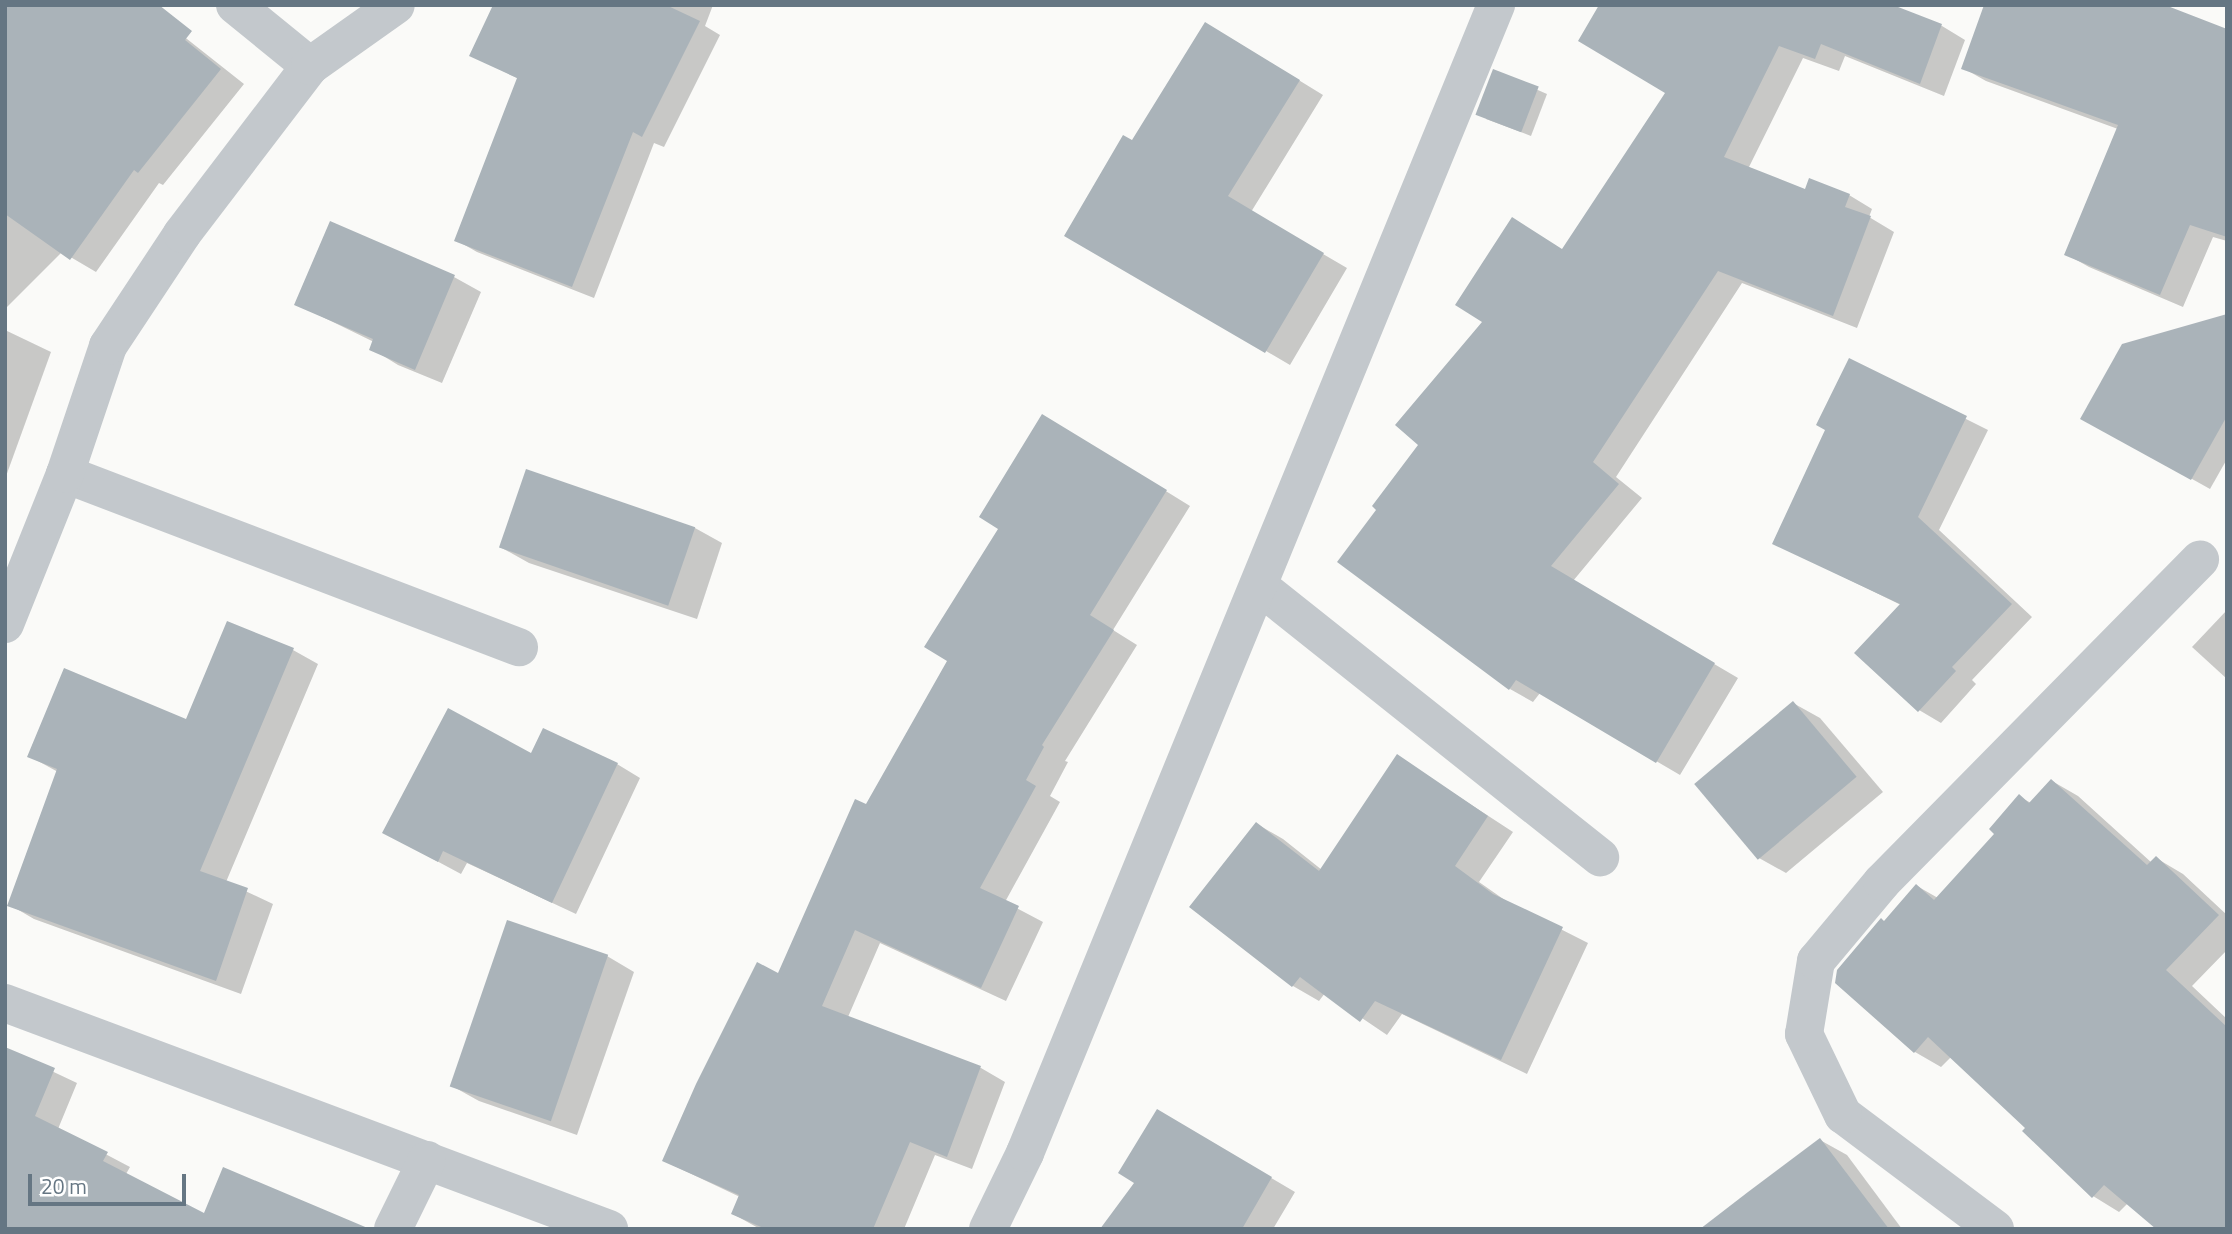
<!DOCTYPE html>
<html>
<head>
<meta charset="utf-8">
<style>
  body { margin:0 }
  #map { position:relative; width:2232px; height:1234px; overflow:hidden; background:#fafaf8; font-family:"Titillium Web",sans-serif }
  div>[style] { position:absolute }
  .shadow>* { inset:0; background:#0003 }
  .building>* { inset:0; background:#aab3b9; transform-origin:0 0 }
  .minor>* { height:38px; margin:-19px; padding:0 19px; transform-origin:19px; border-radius:19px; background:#c3c8cc }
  span { translate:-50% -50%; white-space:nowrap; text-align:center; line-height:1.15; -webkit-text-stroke:7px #fff; paint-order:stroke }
  .frame { position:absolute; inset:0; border:7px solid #657683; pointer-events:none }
  .scale { position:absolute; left:28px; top:1174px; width:158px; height:32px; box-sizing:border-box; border:4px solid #657683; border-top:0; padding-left:9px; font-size:21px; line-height:24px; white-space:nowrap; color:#657683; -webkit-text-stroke:5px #fff; paint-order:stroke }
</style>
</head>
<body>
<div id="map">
  <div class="shadow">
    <i style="clip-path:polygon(5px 5px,144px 5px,244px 84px,163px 185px,159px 183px,96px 272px,62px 252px,5px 309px)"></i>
    <i style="clip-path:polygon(497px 5px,713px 5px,705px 26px,720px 35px,664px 147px,654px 143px,594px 298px,477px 252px,456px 240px,519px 79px,472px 55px)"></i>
    <i style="clip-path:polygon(1888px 5px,1942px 26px,1965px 40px,1944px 96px,1845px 56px,1839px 71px,1803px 58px,1748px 169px,1806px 191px,1849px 195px,1872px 209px,1869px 217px,1894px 232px,1857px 328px,1742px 283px,1616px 477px,1642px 498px,1573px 581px,1738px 678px,1680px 775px,1540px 693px,1533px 702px,1510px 689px,1563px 250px,1667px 93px,1580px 41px)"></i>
    <i style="clip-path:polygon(2227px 31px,2227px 241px,2213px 237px,2183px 307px,2089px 267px,2066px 254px,2118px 129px,1986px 81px,1963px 68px)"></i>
    <i style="clip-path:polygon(1230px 38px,1323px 95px,1251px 212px,1347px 268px,1290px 365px,1067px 235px,1132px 143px)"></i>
    <i style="clip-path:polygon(1494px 71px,1547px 94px,1531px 136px,1486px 119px)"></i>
    <i style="clip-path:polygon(454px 277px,481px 292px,442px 383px,398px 365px,372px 349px,374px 342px,296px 304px)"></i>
    <i style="clip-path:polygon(5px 330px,51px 352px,5px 479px)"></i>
    <i style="clip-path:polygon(1850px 361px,1988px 430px,1939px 530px,2032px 617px,1972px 680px,1976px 684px,1941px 723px,1919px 710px,1901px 605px,1774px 543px,1827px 430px)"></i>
    <i style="clip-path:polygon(2227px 408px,2227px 459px,2210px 489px,2083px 418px)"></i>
    <i style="clip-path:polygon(1067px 430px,1190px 506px,1113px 630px,1137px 645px,1065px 761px,1068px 762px,1050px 796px,1060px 802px,1005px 902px,1043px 922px,1006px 1001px,880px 943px,848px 1017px,981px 1068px,1005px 1082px,972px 1169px,935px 1155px,904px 1229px,760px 1229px,733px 1214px,740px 1197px,664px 1161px,779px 975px,866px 806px,949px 661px)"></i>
    <i style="clip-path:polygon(695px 528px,722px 543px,697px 619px,529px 563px,502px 548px)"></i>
    <i style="clip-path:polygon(2227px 610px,2227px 679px,2192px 647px)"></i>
    <i style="clip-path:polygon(293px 650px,318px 664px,226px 882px,273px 904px,241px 994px,34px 919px,10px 905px,58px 772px,29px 756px,187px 722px)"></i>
    <i style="clip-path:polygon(1793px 703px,1820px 718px,1883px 792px,1786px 873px,1759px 858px,1697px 783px)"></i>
    <i style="clip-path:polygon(532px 755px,617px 764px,640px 778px,576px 914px,467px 863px,461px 874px,407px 845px)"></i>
    <i style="clip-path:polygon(1398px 757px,1513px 832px,1479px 882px,1509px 903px,1588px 943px,1527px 1074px,1402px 1014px,1387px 1035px,1325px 993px,1319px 1001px,1293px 986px,1192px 906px,1257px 824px,1283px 839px,1322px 870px)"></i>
    <i style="clip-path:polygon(2052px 781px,2078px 796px,2152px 863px,2156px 858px,2183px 874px,2227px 915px,2227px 950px,2192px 986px,2227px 1019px,2227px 1229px,2128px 1203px,2119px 1212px,2093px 1196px,2027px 1128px,1951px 1057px,1941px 1067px,1915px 1052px,1885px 922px,1917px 886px,1938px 898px,1997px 834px,2020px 797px,2031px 803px)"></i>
    <i style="clip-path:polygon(607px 956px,634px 972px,577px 1135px,479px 1101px,452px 1086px)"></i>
    <i style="clip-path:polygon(5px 1049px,77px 1083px,58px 1129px,130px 1167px,126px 1174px,205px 1215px,5px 1229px)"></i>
    <i style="clip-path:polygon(1157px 1111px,1295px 1192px,1273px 1229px,1102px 1229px,1137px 1182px)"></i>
    <i style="clip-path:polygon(1820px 1140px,1847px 1155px,1902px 1229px,1702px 1229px)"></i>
  </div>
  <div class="building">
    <i style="clip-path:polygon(5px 5px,159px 5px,192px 31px,185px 40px,221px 69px,138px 173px,134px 170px,70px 260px,5px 214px)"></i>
    <i style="clip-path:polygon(493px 5px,666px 5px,700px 21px,642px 137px,633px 132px,572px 287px,454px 241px,517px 78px,469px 56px)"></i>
    <i style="clip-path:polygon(1599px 5px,1893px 5px,1942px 24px,1920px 84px,1821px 44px,1815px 59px,1779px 46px,1724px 157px,1805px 189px,1809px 178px,1850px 194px,1845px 207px,1871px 216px,1833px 316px,1718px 271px,1593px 462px,1619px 484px,1551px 566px,1715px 663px,1656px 763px,1516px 680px,1509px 690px,1337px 562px,1376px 510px,1372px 506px,1418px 445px,1395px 425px,1482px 322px,1455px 305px,1512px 217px,1562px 249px,1665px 93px,1578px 41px)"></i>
    <i style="clip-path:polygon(1984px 5px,2165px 5px,2227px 29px,2227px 237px,2190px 225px,2160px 295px,2064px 255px,2118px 125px,1961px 69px)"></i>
    <i style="clip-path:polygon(1205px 22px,1300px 80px,1228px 196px,1324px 253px,1265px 353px,1064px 236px,1123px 135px,1132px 140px)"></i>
    <i style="left:1493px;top:69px;width:49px;height:49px;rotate:21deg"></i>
    <i style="clip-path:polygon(330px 221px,455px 275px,415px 370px,369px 350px,373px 339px,294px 305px)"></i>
    <i style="clip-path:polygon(2227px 314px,2227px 416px,2191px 480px,2080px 419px,2122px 344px)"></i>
    <i style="clip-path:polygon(1849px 358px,1967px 416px,1918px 517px,2012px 604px,1952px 667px,1956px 671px,1918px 712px,1854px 653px,1900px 604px,1772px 544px,1825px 430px,1816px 425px)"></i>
    <i style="clip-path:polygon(1042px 414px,1167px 490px,1090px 615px,1114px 630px,1042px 745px,1044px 747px,1026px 780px,1036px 786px,980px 888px,1019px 906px,981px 988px,855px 930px,822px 1006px,981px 1066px,947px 1157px,910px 1142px,873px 1229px,766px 1229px,731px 1214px,739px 1195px,662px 1161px,696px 1084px,757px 962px,778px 973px,855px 799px,866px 804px,947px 661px,924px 647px,998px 529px,979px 517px)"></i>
    <i style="left:526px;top:469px;width:179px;height:83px;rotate:19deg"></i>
    <i style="clip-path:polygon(227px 621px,294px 648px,200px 871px,248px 888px,216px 981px,7px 906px,57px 769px,27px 757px,64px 668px,186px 719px)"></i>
    <i style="left:1793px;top:701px;width:99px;height:129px;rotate:50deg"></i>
    <i style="clip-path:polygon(448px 708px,531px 753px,543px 728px,618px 763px,552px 903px,443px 851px,438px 862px,382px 833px)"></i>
    <i style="clip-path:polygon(1397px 754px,1488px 816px,1455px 866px,1493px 894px,1563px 927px,1501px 1060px,1375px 1001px,1360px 1022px,1300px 977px,1292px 987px,1189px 907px,1256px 822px,1319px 871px)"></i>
    <i style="clip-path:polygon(2051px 779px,2147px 865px,2156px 856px,2219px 915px,2166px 970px,2227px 1027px,2227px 1229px,2156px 1229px,2104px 1185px,2092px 1198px,2022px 1131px,2025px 1128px,1928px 1037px,1914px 1053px,1835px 983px,1837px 970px,1881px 918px,1884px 921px,1916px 884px,1934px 900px,1994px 834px,1989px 829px,2019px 794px,2029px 803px)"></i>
    <i style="left:507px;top:920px;width:107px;height:176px;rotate:19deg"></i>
    <i style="clip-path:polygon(5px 1047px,55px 1068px,35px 1116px,108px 1152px,103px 1161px,204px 1213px,223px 1167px,370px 1229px,5px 1229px)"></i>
    <i style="clip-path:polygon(1157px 1109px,1272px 1177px,1242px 1229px,1100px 1229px,1134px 1183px,1118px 1173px)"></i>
    <i style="clip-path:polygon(1820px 1138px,1889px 1229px,1700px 1229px,1748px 1192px)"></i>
  </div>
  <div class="minor">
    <i style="left:235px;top:5px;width:97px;rotate:39.1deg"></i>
    <i style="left:65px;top:474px;width:486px;rotate:20.9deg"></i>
    <i style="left:1259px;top:586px;width:436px;rotate:38.5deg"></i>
    <i style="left:5px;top:624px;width:162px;rotate:-68.2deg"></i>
    <i style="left:65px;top:474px;width:135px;rotate:-71.4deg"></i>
    <i style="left:108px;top:346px;width:134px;rotate:-56.5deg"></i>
    <i style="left:182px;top:234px;width:211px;rotate:-52.7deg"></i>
    <i style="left:310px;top:66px;width:105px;rotate:-35.3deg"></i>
    <i style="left:5px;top:1003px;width:645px;rotate:20.51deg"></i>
    <i style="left:393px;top:1229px;width:77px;rotate:-63.8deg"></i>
    <i style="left:988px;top:1229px;width:85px;rotate:-64deg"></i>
    <i style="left:1025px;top:1153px;width:1241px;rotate:-67.69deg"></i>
    <i style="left:1995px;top:1229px;width:190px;rotate:-143.1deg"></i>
    <i style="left:1843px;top:1115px;width:90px;rotate:-115.7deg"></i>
    <i style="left:1804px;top:1034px;width:74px;rotate:-80.7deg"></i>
    <i style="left:1816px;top:961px;width:103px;rotate:-50.1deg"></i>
    <i style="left:1882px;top:882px;width:453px;rotate:-45.4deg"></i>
  </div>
  <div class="frame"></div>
  <div class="scale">20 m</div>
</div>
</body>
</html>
